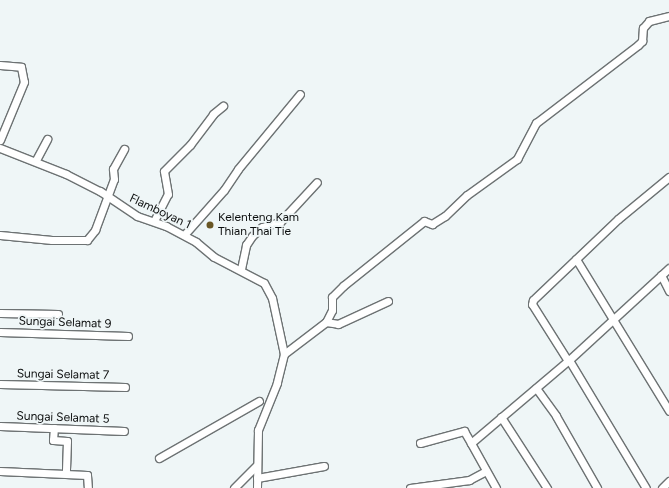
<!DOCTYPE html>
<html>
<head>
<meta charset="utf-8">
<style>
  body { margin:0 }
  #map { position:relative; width:669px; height:488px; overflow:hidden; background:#eff6f7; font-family:Figtree,sans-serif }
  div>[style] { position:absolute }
  .path>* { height:1px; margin-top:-0.5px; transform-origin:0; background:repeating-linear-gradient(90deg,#868b8b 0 2px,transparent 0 5px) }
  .roads { filter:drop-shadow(1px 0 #6d7273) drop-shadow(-1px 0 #6d7273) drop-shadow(0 1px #6d7273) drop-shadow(0 -1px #6d7273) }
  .minor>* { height:7px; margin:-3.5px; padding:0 3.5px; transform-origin:3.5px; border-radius:3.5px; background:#fff }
  .dots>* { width:11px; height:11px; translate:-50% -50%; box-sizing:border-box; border:2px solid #eff6f7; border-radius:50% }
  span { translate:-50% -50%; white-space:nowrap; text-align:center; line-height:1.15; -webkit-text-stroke:3.5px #eff6f7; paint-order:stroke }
  .street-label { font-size:12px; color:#0b0d0d }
  .poi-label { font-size:12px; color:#0b0d0d }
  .left { translate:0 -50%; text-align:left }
</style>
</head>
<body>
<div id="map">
  <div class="path">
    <i style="left:238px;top:235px;width:5px;rotate:37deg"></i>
  </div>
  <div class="roads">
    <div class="minor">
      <i style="left:0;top:65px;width:21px;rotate:5deg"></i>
      <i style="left:21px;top:67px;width:15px;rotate:79deg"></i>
      <i style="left:24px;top:82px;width:63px;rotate:112.5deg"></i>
      <i style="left:0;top:148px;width:71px;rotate:21.5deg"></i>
      <i style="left:66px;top:174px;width:38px;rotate:27deg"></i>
      <i style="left:100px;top:191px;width:45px;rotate:34deg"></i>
      <i style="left:137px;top:216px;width:31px;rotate:19deg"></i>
      <i style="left:166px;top:226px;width:34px;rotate:28deg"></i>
      <i style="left:196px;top:242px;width:23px;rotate:40deg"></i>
      <i style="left:214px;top:257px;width:56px;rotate:27.5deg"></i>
      <i style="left:264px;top:283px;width:17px;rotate:62deg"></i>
      <i style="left:272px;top:298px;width:57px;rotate:77.9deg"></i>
      <i style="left:284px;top:354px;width:30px;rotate:104deg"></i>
      <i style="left:277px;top:383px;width:51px;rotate:112deg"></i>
      <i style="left:258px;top:430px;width:58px;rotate:91deg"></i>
      <i style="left:36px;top:160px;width:24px;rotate:-62deg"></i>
      <i style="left:154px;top:221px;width:30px;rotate:-63deg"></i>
      <i style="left:168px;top:194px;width:23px;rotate:-100deg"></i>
      <i style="left:164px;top:171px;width:37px;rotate:-45deg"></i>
      <i style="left:190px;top:145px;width:39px;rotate:-53deg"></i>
      <i style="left:213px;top:114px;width:13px;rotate:-39deg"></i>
      <i style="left:0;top:235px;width:52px;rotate:5.5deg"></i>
      <i style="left:52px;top:240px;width:35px"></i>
      <i style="left:87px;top:240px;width:13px;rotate:-51deg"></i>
      <i style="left:95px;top:230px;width:54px;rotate:-69.6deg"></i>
      <i style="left:114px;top:179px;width:10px;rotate:-96deg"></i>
      <i style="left:113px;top:169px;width:23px;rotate:-61deg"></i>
      <i style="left:184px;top:235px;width:60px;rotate:-48.4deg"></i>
      <i style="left:224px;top:190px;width:25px;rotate:-56deg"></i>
      <i style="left:238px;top:169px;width:97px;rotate:-50.4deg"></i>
      <i style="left:576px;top:259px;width:178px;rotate:58.5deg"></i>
      <i style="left:241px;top:269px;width:25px;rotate:-78deg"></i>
      <i style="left:246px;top:245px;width:11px;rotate:-56deg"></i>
      <i style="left:252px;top:236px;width:13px;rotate:-42deg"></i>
      <i style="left:262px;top:227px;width:19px;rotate:-16deg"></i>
      <i style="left:280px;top:222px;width:54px;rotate:-47.2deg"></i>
      <i style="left:661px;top:275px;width:18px;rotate:63deg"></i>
      <i style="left:0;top:313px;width:58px;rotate:1deg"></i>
      <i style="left:326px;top:322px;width:12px;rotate:9deg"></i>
      <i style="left:338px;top:324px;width:55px;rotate:-24.7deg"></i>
      <i style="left:0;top:332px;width:128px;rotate:1.8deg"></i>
      <i style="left:284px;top:354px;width:53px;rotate:-37.3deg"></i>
      <i style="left:326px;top:322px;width:13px;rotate:-63deg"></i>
      <i style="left:332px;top:310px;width:13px;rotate:-90deg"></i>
      <i style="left:332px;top:297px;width:16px;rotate:-45deg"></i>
      <i style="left:343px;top:286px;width:104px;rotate:-38.7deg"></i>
      <i style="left:424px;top:221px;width:9px;rotate:21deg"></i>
      <i style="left:432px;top:224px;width:15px;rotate:-32deg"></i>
      <i style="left:445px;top:216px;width:30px;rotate:-44deg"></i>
      <i style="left:467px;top:195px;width:62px;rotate:-35.8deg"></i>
      <i style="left:517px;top:159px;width:41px;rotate:-62.2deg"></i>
      <i style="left:536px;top:123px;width:128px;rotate:-37.4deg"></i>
      <i style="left:638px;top:45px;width:6px;rotate:-45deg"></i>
      <i style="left:642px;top:41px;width:13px;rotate:-86deg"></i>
      <i style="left:643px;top:28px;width:9px;rotate:-49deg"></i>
      <i style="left:649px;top:21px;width:21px;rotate:-14deg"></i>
      <i style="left:569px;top:360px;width:149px;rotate:59deg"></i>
      <i style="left:568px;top:361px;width:67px;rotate:-122.3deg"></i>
      <i style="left:532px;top:304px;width:4px;rotate:-76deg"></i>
      <i style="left:533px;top:300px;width:117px;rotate:-43.6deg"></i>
      <i style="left:618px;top:219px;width:66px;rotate:-39.5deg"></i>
      <i style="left:0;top:384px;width:125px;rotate:1.4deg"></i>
      <i style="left:536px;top:388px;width:34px;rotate:54deg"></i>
      <i style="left:556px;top:416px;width:83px;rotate:60.3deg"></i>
      <i style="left:501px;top:417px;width:85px;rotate:57.1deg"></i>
      <i style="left:0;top:426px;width:124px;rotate:2.3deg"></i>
      <i style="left:54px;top:428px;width:12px;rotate:95deg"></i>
      <i style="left:53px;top:440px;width:14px;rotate:4deg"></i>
      <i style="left:67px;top:441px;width:32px;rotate:92deg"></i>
      <i style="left:420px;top:443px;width:46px;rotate:-15.3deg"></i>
      <i style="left:464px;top:431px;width:14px;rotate:60deg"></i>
      <i style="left:159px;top:458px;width:115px;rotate:-29.7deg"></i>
      <i style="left:0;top:471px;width:87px;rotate:2.6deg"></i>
      <i style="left:87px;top:475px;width:13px;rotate:86deg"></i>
      <i style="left:257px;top:478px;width:68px;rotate:-10.2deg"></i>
      <i style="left:234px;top:488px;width:31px;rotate:-45deg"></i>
      <i style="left:410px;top:488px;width:60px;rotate:-7.7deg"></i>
      <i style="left:469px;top:480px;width:19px;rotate:-28deg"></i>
      <i style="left:496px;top:488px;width:51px;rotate:-119.1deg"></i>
      <i style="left:471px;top:443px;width:128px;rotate:-40.3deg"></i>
      <i style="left:569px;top:360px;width:136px;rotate:-42.6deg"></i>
      <i style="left:662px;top:488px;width:10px;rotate:-45deg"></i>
    </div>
  </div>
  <div class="dots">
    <i style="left:210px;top:225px;background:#695624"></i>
  </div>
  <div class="street-label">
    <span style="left:160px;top:212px;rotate:25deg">Flamboyan 1</span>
    <span style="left:65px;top:323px;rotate:2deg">Sungai Selamat 9</span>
    <span style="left:63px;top:375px;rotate:1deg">Sungai Selamat 7</span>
    <span style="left:63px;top:418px;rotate:2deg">Sungai Selamat 5</span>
  </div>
  <div class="poi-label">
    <span class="left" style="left:218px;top:225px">Kelenteng Kam<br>Thian Thai Tie</span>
  </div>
</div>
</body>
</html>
